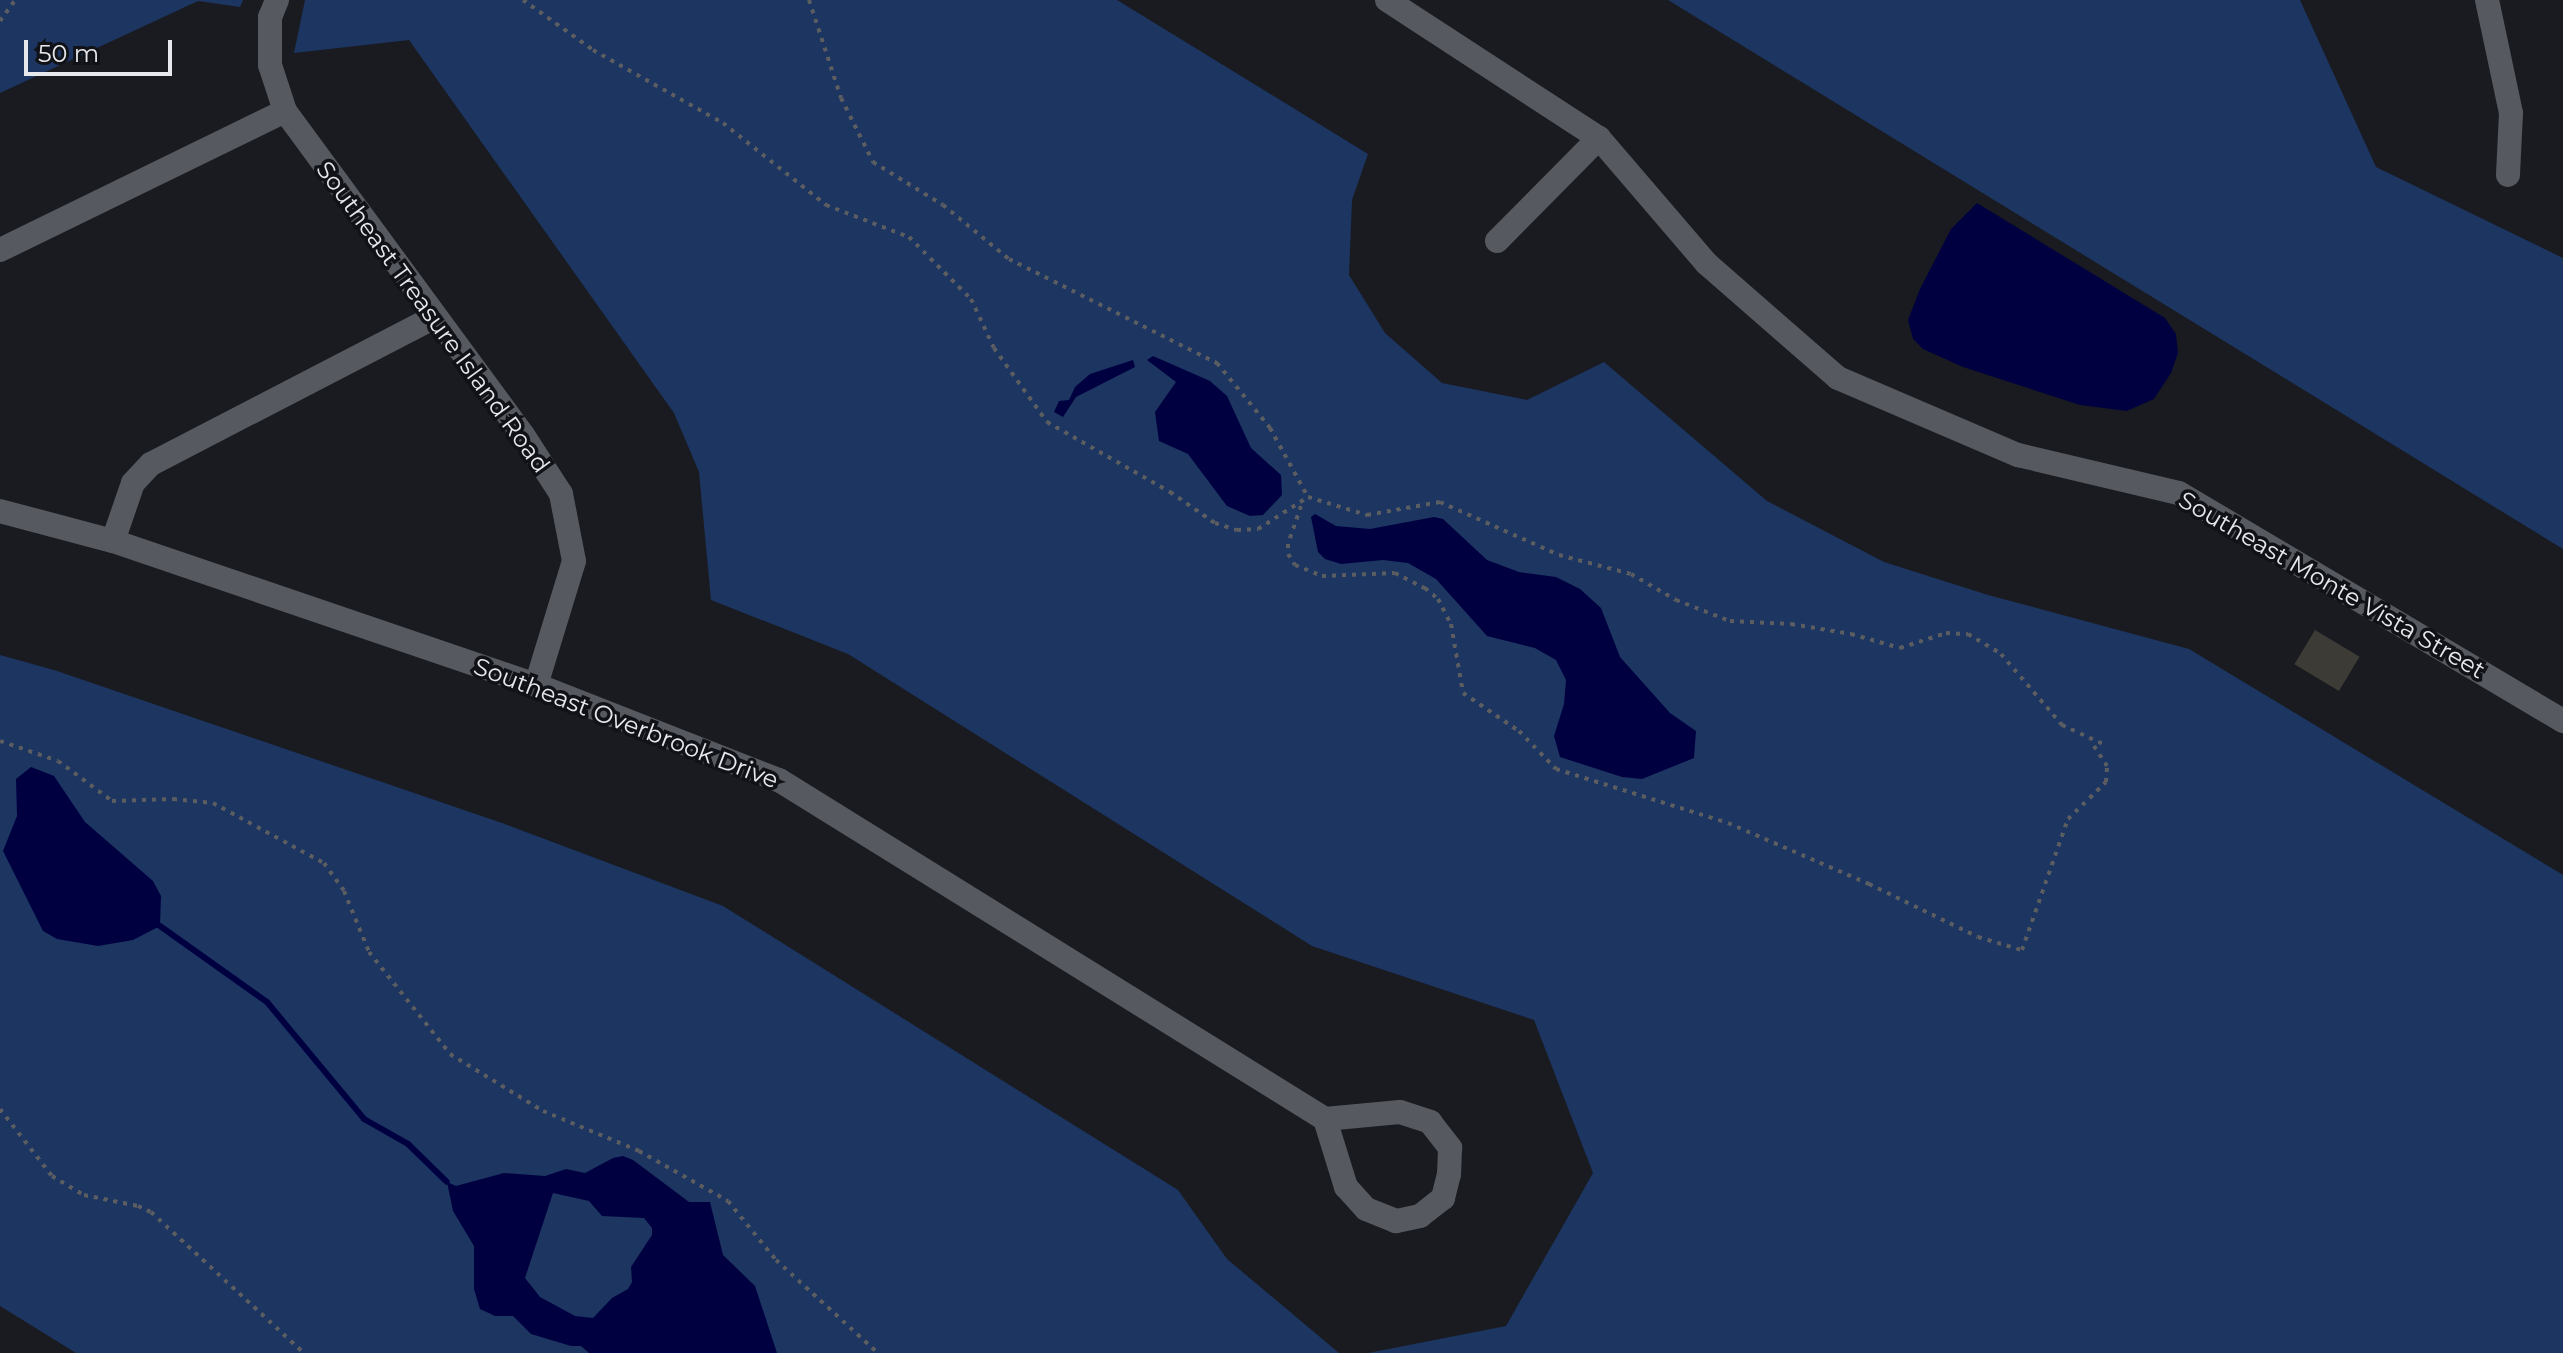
<!DOCTYPE html>
<html>
<head>
<meta charset="utf-8">
<style>
  body { margin:0 }
  #map { position:relative; width:2563px; height:1353px; overflow:hidden; background:#191b20; font-family:Montserrat,sans-serif }
  div>[style] { position:absolute }
  .green>* { inset:0; background:#1c3561 }
  .water>* { inset:0; background:#000041 }
  .stream>* { height:6px; margin:-3px; padding:0 3px; transform-origin:3px; border-radius:3px; background:#000041 }
  .building>* { inset:0; background:#3c3b35; transform-origin:0 0 }
  .path>* { height:4px; margin-top:-2px; transform-origin:0; background:repeating-linear-gradient(90deg,#5b5d61 0 4px,transparent 0 10px) }
  .minor>* { height:24px; margin:-12px; padding:0 12px; transform-origin:12px; border-radius:12px; background:#56595f }
  span { translate:-50% -50%; white-space:nowrap; text-align:center; line-height:1.15; -webkit-text-stroke:7px #101217; paint-order:stroke }
  .street-label { font-size:24px; color:#e6e8ec }
  .scale { position:absolute; left:24px; top:40px; width:148px; height:36px; box-sizing:border-box; border:4px solid #e6e8ec; border-top:0; padding-left:10px; font-size:24px; line-height:28px; white-space:nowrap; color:#e6e8ec; -webkit-text-stroke:6px #101217; paint-order:stroke }
</style>
</head>
<body>
<div id="map">
  <div class="green">
    <i style="clip-path:polygon(0 0,243px 0,240px 7px,198px 1px,0 93px)"></i>
    <i style="clip-path:polygon(305px 0,1117px 0,1368px 154px,1352px 200px,1349px 275px,1385px 333px,1442px 383px,1527px 400px,1604px 362px,1767px 501px,1884px 562px,1988px 595px,2189px 649px,2563px 875px,2563px 1353px,1368px 1353px,1506px 1326px,1593px 1173px,1534px 1020px,1312px 946px,848px 654px,711px 600px,699px 472px,674px 413px,409px 40px,294px 53px)"></i>
    <i style="clip-path:polygon(1668px 0,2300px 0,2376px 167px,2563px 258px,2563px 549px)"></i>
    <i style="clip-path:polygon(0 655px,54px 670px,502px 823px,723px 906px,1178px 1190px,1227px 1259px,1339px 1353px,76px 1353px,0 1306px)"></i>
  </div>
  <div class="water">
    <i style="clip-path:polygon(1977px 203px,2165px 318px,2176px 334px,2178px 353px,2171px 373px,2154px 399px,2127px 411px,2080px 405px,1963px 367px,1923px 349px,1913px 339px,1908px 320px,1920px 289px,1951px 229px)"></i>
    <i style="clip-path:polygon(1153px 356px,1210px 381px,1227px 396px,1251px 448px,1281px 475px,1282px 495px,1263px 515px,1250px 516px,1227px 506px,1188px 454px,1159px 441px,1155px 412px,1176px 382px,1147px 360px)"></i>
    <i style="clip-path:polygon(1133px 360px,1135px 367px,1076px 397px,1063px 417px,1054px 412px,1059px 401px,1069px 400px,1075px 387px,1090px 374px)"></i>
    <i style="clip-path:polygon(1315px 514px,1336px 526px,1370px 529px,1434px 517px,1443px 519px,1487px 560px,1519px 572px,1556px 577px,1580px 589px,1601px 608px,1620px 657px,1670px 713px,1696px 731px,1694px 758px,1642px 779px,1622px 777px,1560px 757px,1554px 736px,1564px 704px,1566px 680px,1556px 660px,1535px 648px,1487px 636px,1436px 579px,1408px 563px,1383px 560px,1341px 564px,1325px 559px,1318px 552px,1311px 517px)"></i>
    <i style="clip-path:polygon(31px 767px,54px 776px,85px 822px,153px 881px,161px 896px,160px 926px,133px 940px,98px 946px,57px 939px,43px 931px,3px 851px,17px 816px,16px 779px)"></i>
    <i style="clip-path:polygon(evenodd,623px 1156px,633px 1160px,689px 1202px,710px 1202px,723px 1255px,755px 1286px,777px 1353px,589px 1353px,581px 1346px,571px 1346px,531px 1334px,513px 1316px,495px 1316px,480px 1309px,474px 1289px,474px 1246px,453px 1211px,447px 1182px,456px 1186px,504px 1173px,545px 1176px,566px 1169px,585px 1173px,613px 1158px,623px 1156px,553px 1193px,589px 1201px,602px 1216px,644px 1218px,652px 1228px,652px 1235px,631px 1267px,632px 1282px,628px 1289px,612px 1298px,593px 1318px,575px 1316px,540px 1297px,525px 1278px,553px 1193px)"></i>
  </div>
  <div class="stream">
    <i style="left:160px;top:926px;width:131px;rotate:35.4deg"></i>
    <i style="left:267px;top:1002px;width:152px;rotate:50.3deg"></i>
    <i style="left:364px;top:1119px;width:51px;rotate:29.6deg"></i>
    <i style="left:408px;top:1144px;width:54px;rotate:44.3deg"></i>
  </div>
  <div class="building">
    <i style="left:2315px;top:630px;width:52px;height:40px;rotate:31deg"></i>
  </div>
  <div class="path">
    <i style="left:523px;top:0;width:86px;rotate:35.5deg"></i>
    <i style="left:593px;top:50px;width:149px;rotate:29.3deg"></i>
    <i style="left:723px;top:123px;width:132px;rotate:38.5deg"></i>
    <i style="left:826px;top:205px;width:89px;rotate:21.1deg"></i>
    <i style="left:909px;top:237px;width:88px;rotate:45deg"></i>
    <i style="left:971px;top:299px;width:54px;rotate:64.9deg"></i>
    <i style="left:994px;top:348px;width:91px;rotate:54.4deg"></i>
    <i style="left:1047px;top:422px;width:142px;rotate:29.6deg"></i>
    <i style="left:1170px;top:492px;width:55px;rotate:34.6deg"></i>
    <i style="left:1215px;top:523px;width:23px;rotate:18deg"></i>
    <i style="left:1237px;top:530px;width:21px;rotate:-3deg"></i>
    <i style="left:1258px;top:529px;width:59px;rotate:-32.6deg"></i>
    <i style="left:1308px;top:497px;width:62px;rotate:17deg"></i>
    <i style="left:1367px;top:515px;width:74px;rotate:-10.1deg"></i>
    <i style="left:1440px;top:502px;width:130px;rotate:24deg"></i>
    <i style="left:1559px;top:555px;width:74px;rotate:14.8deg"></i>
    <i style="left:1631px;top:574px;width:52px;rotate:30deg"></i>
    <i style="left:1676px;top:600px;width:58px;rotate:21.3deg"></i>
    <i style="left:1730px;top:621px;width:61px;rotate:2.8deg"></i>
    <i style="left:1791px;top:624px;width:61px;rotate:9.5deg"></i>
    <i style="left:1851px;top:634px;width:51px;rotate:15.9deg"></i>
    <i style="left:1900px;top:648px;width:48px;rotate:-18.1deg"></i>
    <i style="left:1946px;top:633px;width:22px;rotate:3deg"></i>
    <i style="left:1968px;top:634px;width:39px;rotate:31deg"></i>
    <i style="left:2001px;top:654px;width:94px;rotate:49.3deg"></i>
    <i style="left:2062px;top:725px;width:47px;rotate:24.9deg"></i>
    <i style="left:809px;top:0;width:103px;rotate:71.9deg"></i>
    <i style="left:841px;top:98px;width:72px;rotate:63.4deg"></i>
    <i style="left:873px;top:162px;width:82px;rotate:31.6deg"></i>
    <i style="left:943px;top:205px;width:85px;rotate:39.3deg"></i>
    <i style="left:1009px;top:259px;width:233px;rotate:26.6deg"></i>
    <i style="left:1217px;top:363px;width:84px;rotate:50.8deg"></i>
    <i style="left:1270px;top:428px;width:79px;rotate:61.2deg"></i>
    <i style="left:0;top:21px;width:26px;rotate:-54deg"></i>
    <i style="left:1301px;top:506px;width:40px;rotate:108.9deg"></i>
    <i style="left:1288px;top:544px;width:10px;rotate:90deg"></i>
    <i style="left:1288px;top:554px;width:13px;rotate:58deg"></i>
    <i style="left:1295px;top:565px;width:29px;rotate:22deg"></i>
    <i style="left:1322px;top:576px;width:73px;rotate:-2.4deg"></i>
    <i style="left:1395px;top:573px;width:34px;rotate:27deg"></i>
    <i style="left:1425px;top:588px;width:17px;rotate:40deg"></i>
    <i style="left:1438px;top:599px;width:28px;rotate:63deg"></i>
    <i style="left:1451px;top:624px;width:70px;rotate:80.1deg"></i>
    <i style="left:1463px;top:693px;width:68px;rotate:34.2deg"></i>
    <i style="left:1519px;top:731px;width:53px;rotate:45.8deg"></i>
    <i style="left:1556px;top:769px;width:180px;rotate:17.4deg"></i>
    <i style="left:1728px;top:823px;width:154px;rotate:23.4deg"></i>
    <i style="left:1869px;top:884px;width:121px;rotate:25.9deg"></i>
    <i style="left:1978px;top:937px;width:46px;rotate:16.5deg"></i>
    <i style="left:2022px;top:950px;width:139px;rotate:-70.7deg"></i>
    <i style="left:2068px;top:819px;width:53px;rotate:-44.2deg"></i>
    <i style="left:2106px;top:782px;width:16px;rotate:-86deg"></i>
    <i style="left:2107px;top:766px;width:30px;rotate:-123deg"></i>
    <i style="left:0;top:741px;width:61px;rotate:19deg"></i>
    <i style="left:58px;top:761px;width:67px;rotate:36.5deg"></i>
    <i style="left:112px;top:801px;width:61px;rotate:-1.9deg"></i>
    <i style="left:173px;top:799px;width:40px;rotate:5.7deg"></i>
    <i style="left:213px;top:803px;width:126px;rotate:28.4deg"></i>
    <i style="left:324px;top:863px;width:34px;rotate:54deg"></i>
    <i style="left:344px;top:891px;width:66px;rotate:67.7deg"></i>
    <i style="left:369px;top:952px;width:130px;rotate:51.5deg"></i>
    <i style="left:450px;top:1054px;width:109px;rotate:31.5deg"></i>
    <i style="left:543px;top:1111px;width:104px;rotate:22.6deg"></i>
    <i style="left:639px;top:1151px;width:102px;rotate:29.3deg"></i>
    <i style="left:728px;top:1201px;width:76px;rotate:50.9deg"></i>
    <i style="left:776px;top:1260px;width:138px;rotate:42.4deg"></i>
    <i style="left:0;top:1109px;width:85px;rotate:52.2deg"></i>
    <i style="left:52px;top:1176px;width:37px;rotate:31deg"></i>
    <i style="left:84px;top:1195px;width:55px;rotate:11.5deg"></i>
    <i style="left:138px;top:1206px;width:14px;rotate:25deg"></i>
    <i style="left:151px;top:1212px;width:208px;rotate:42.7deg"></i>
  </div>
  <div class="minor">
    <i style="left:277px;top:0;width:18px;rotate:112deg"></i>
    <i style="left:270px;top:17px;width:48px;rotate:90deg"></i>
    <i style="left:270px;top:65px;width:48px;rotate:71.9deg"></i>
    <i style="left:285px;top:111px;width:402px;rotate:53.7deg"></i>
    <i style="left:523px;top:435px;width:70px;rotate:57.2deg"></i>
    <i style="left:561px;top:494px;width:68px;rotate:79deg"></i>
    <i style="left:574px;top:561px;width:130px;rotate:107deg"></i>
    <i style="left:1387px;top:0;width:253px;rotate:33.1deg"></i>
    <i style="left:1599px;top:138px;width:165px;rotate:49.4deg"></i>
    <i style="left:1706px;top:263px;width:175px;rotate:41.1deg"></i>
    <i style="left:1838px;top:378px;width:196px;rotate:23.2deg"></i>
    <i style="left:2018px;top:455px;width:165px;rotate:13.3deg"></i>
    <i style="left:2179px;top:493px;width:447px;rotate:30.7deg"></i>
    <i style="left:2487px;top:0;width:116px;rotate:78deg"></i>
    <i style="left:2511px;top:113px;width:62px;rotate:92.8deg"></i>
    <i style="left:1497px;top:241px;width:145px;rotate:-45.3deg"></i>
    <i style="left:0;top:250px;width:317px;rotate:-26deg"></i>
    <i style="left:0;top:511px;width:117px;rotate:14.9deg"></i>
    <i style="left:113px;top:541px;width:447px;rotate:18.8deg"></i>
    <i style="left:536px;top:685px;width:261px;rotate:21.4deg"></i>
    <i style="left:779px;top:780px;width:643px;rotate:31.84deg"></i>
    <i style="left:1325px;top:1119px;width:75px;rotate:-5.3deg"></i>
    <i style="left:1400px;top:1112px;width:32px;rotate:18deg"></i>
    <i style="left:1430px;top:1122px;width:33px;rotate:52deg"></i>
    <i style="left:1450px;top:1148px;width:26px;rotate:92deg"></i>
    <i style="left:1449px;top:1174px;width:25px;rotate:104deg"></i>
    <i style="left:1443px;top:1198px;width:29px;rotate:142deg"></i>
    <i style="left:1420px;top:1216px;width:25px;rotate:168deg"></i>
    <i style="left:1396px;top:1221px;width:32px;rotate:-158deg"></i>
    <i style="left:1366px;top:1209px;width:30px;rotate:-132deg"></i>
    <i style="left:1346px;top:1187px;width:71px;rotate:-107.2deg"></i>
    <i style="left:113px;top:541px;width:61px;rotate:-71deg"></i>
    <i style="left:133px;top:483px;width:26px;rotate:-47deg"></i>
    <i style="left:151px;top:464px;width:320px;rotate:-27.4deg"></i>
  </div>
  <div class="street-label">
    <span style="left:433px;top:317px;rotate:54deg">Southeast Treasure Island Road</span>
    <span style="left:2332px;top:585px;rotate:30deg">Southeast Monte Vista Street</span>
    <span style="left:626px;top:723px;rotate:21deg">Southeast Overbrook Drive</span>
  </div>
  <div class="scale">50 m</div>
</div>
</body>
</html>
